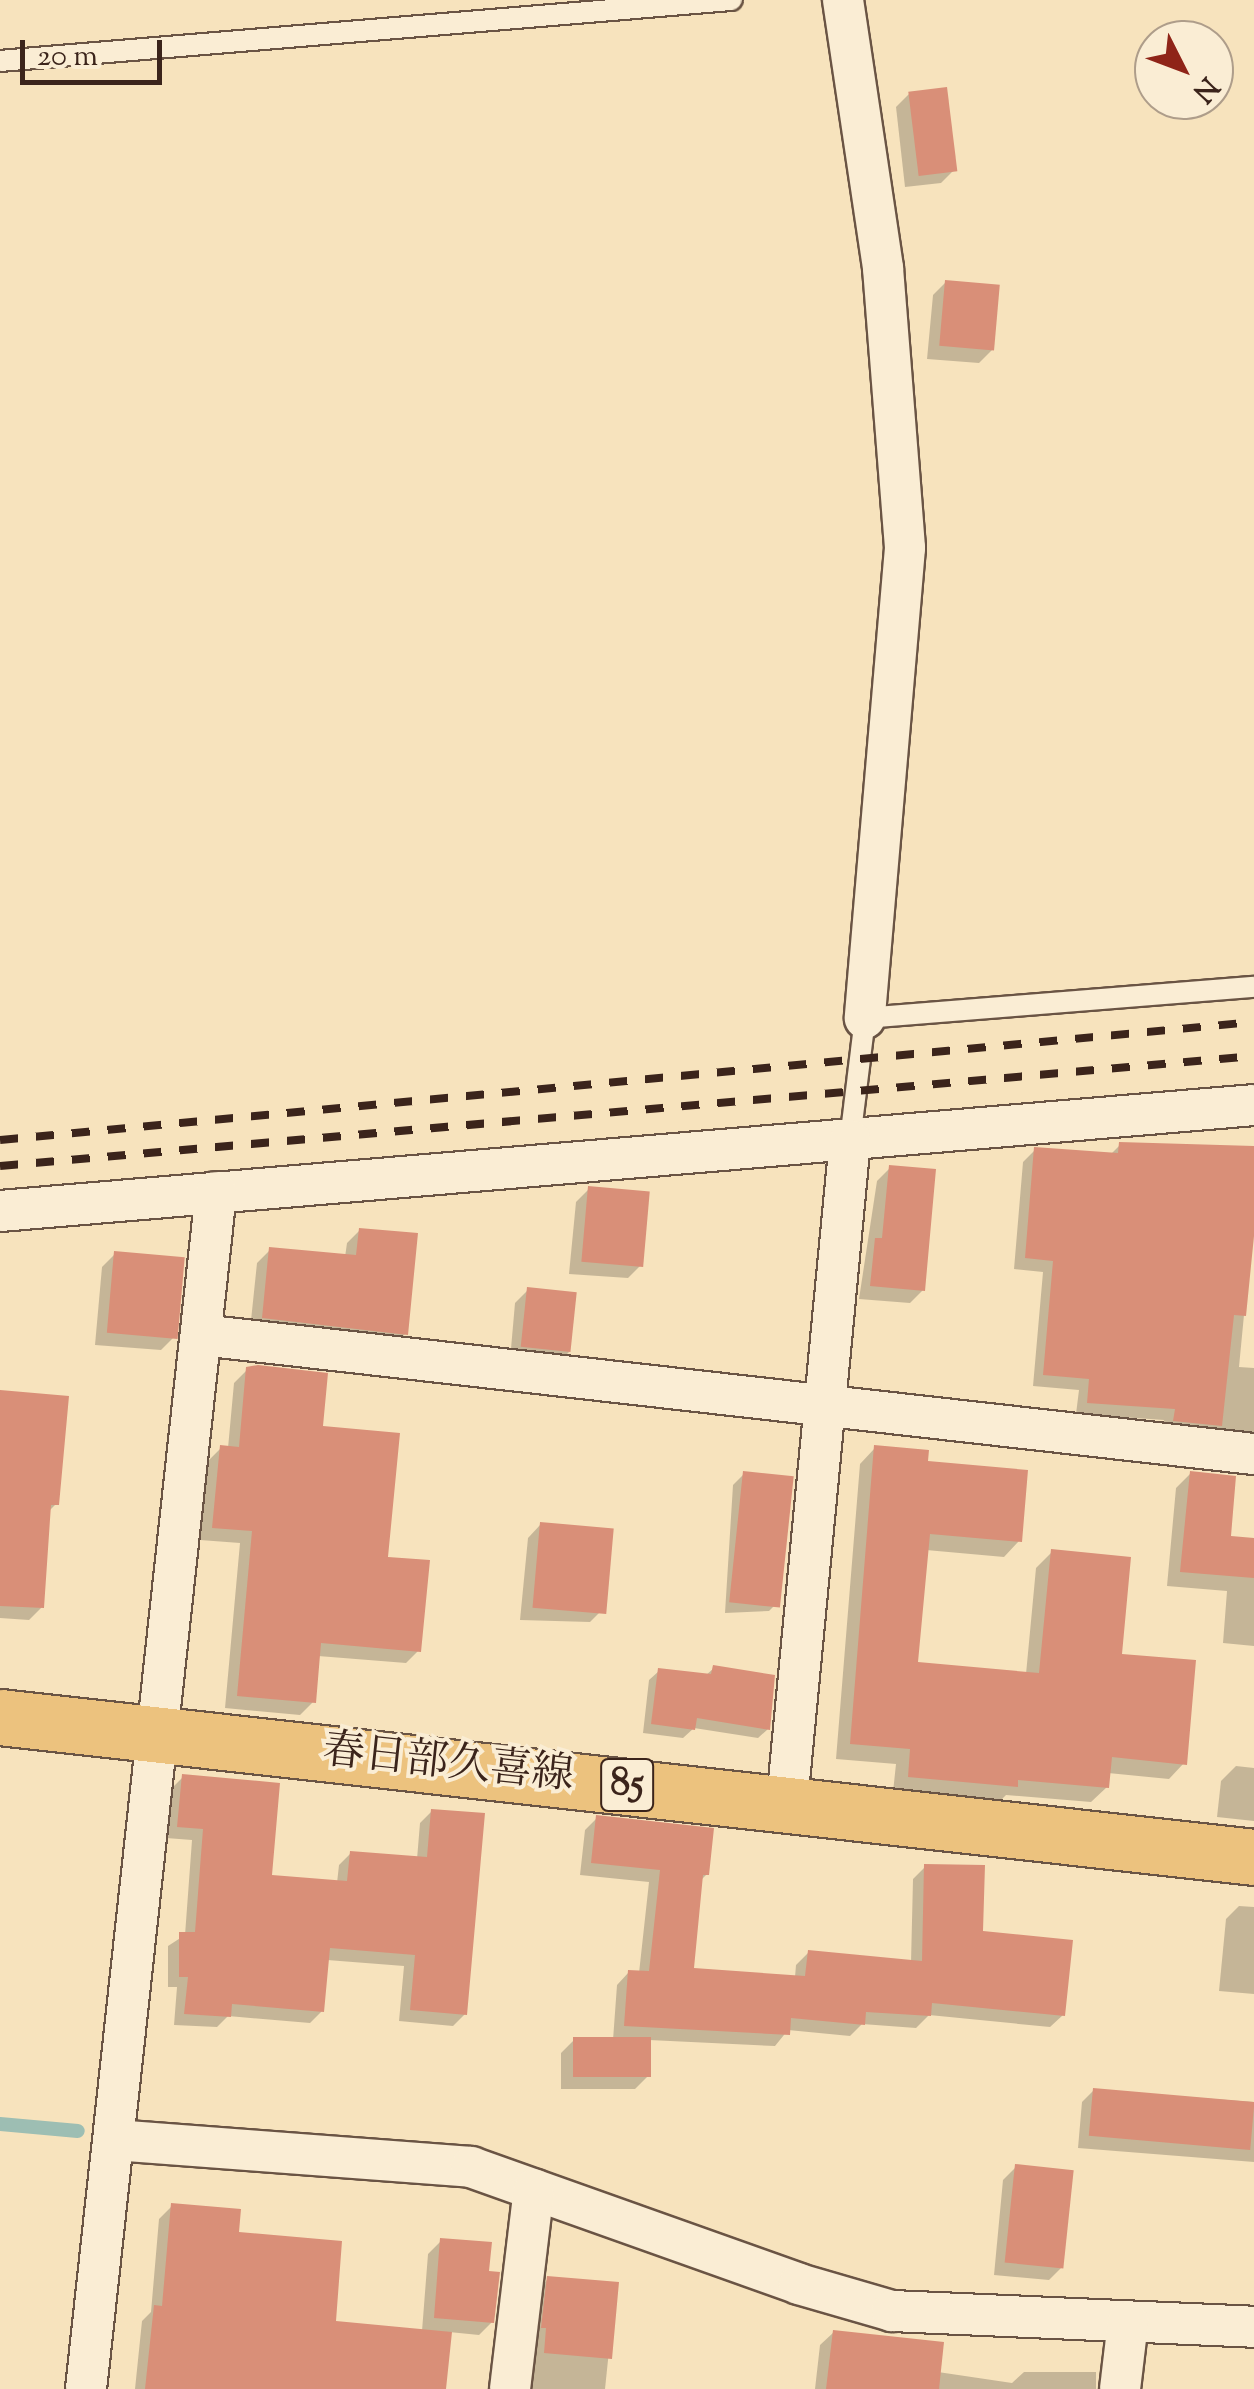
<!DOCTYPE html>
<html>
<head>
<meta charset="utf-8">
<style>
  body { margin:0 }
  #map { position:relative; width:1254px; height:2389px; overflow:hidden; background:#f7e3bd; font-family:"Sorts Mill Goudy","Noto Serif JP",serif }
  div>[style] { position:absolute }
  .shadow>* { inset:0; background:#0003 }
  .stream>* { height:14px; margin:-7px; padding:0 7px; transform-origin:7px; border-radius:7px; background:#9dbeb3 }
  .building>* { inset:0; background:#d98f78; transform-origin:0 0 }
  .roads { filter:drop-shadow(2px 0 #6a5444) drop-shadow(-2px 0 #6a5444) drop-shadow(0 2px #6a5444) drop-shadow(0 -2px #6a5444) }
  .lane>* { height:20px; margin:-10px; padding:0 10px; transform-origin:10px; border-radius:10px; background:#faedd4 }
  .street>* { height:40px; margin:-20px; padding:0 20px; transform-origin:20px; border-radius:20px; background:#faedd4 }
  .primary>* { height:55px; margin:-27.5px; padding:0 27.5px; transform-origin:27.5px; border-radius:27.5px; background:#ecc27e }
  .rail>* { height:8px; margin-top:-4px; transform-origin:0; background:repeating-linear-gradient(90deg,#3b241b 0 18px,transparent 0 36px) }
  span { translate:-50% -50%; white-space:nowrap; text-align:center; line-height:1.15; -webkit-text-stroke:8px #faedd4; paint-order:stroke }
  .shield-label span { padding:2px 8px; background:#faedd4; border:2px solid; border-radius:8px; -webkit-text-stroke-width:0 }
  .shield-label { font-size:40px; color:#3b241b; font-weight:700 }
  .street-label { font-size:42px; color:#3b241b }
  .north { position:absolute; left:1134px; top:20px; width:100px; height:100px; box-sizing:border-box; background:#faedd4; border:2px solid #ae9d8a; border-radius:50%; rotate:132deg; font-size:28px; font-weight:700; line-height:40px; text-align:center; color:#3b241b }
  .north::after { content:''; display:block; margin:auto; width:35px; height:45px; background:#8f2418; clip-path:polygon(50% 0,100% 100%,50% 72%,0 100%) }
  .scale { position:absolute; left:20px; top:40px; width:142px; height:45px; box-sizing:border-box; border:5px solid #3b241b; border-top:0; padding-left:12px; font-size:30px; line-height:35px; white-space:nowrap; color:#3b241b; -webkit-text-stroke:8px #faedd4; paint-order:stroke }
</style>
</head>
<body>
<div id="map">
  <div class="shadow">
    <i style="clip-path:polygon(909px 94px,954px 170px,941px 183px,905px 187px,896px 107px)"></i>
    <i style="clip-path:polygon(946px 282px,992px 350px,979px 363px,927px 359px,933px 295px)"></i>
    <i style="clip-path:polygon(1120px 1145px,1254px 1149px,1254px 1211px,1239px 1367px,1254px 1368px,1254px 1439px,1163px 1432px,1164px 1420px,1076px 1414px,1079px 1390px,1033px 1386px,1043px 1272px,1014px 1269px,1023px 1162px,1035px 1150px,1110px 1155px)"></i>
    <i style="clip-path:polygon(890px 1168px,923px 1290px,910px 1303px,859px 1299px,877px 1181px)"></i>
    <i style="clip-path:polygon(589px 1189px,641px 1265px,628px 1278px,569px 1274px,576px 1202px)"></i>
    <i style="clip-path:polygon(360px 1230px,406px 1333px,393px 1346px,250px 1330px,257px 1263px,270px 1250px,345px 1257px,347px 1243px)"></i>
    <i style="clip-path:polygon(115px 1254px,174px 1337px,161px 1350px,95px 1345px,102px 1267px)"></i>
    <i style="clip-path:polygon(528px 1290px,569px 1352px,556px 1365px,510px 1360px,515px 1303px)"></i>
    <i style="clip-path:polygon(247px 1370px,320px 1428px,386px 1559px,419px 1650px,406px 1663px,318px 1656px,313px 1702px,300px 1715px,225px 1708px,240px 1543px,200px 1540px,208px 1461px,221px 1448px,228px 1448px,234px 1383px)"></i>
    <i style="clip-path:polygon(0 1392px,56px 1504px,48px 1512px,42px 1607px,29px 1620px,0 1618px)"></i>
    <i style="clip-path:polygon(875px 1448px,925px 1464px,1019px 1541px,1004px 1557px,926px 1550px,916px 1665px,1026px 1674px,1036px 1568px,1052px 1552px,1184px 1763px,1169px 1779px,1108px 1773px,1107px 1787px,1091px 1802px,1006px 1795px,1000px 1801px,893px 1792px,896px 1764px,836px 1759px,860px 1464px)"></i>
    <i style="clip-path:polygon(1191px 1473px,1228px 1538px,1254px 1540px,1254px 1646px,1223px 1643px,1227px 1591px,1167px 1586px,1176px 1488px)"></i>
    <i style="clip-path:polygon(744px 1474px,780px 1600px,769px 1611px,725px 1613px,733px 1485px)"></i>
    <i style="clip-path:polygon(541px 1524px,603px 1609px,590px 1622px,520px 1620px,528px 1538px)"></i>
    <i style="clip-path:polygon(714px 1668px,768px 1729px,758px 1738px,694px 1728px,683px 1738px,643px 1733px,649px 1680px,659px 1671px,705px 1676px)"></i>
    <i style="clip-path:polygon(1236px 1766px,1254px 1768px,1254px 1821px,1217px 1817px,1221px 1781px)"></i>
    <i style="clip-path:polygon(183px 1777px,270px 1877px,337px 1883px,339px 1865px,351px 1853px,417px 1859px,420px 1823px,432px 1811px,465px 2014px,453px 2026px,399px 2021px,404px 1966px,327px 1960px,322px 2011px,310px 2023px,228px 2016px,217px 2027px,174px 2025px,177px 1987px,168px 1987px,168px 1946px,185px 1935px,192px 1840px,166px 1838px,171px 1789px)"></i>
    <i style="clip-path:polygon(597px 1818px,707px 1874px,700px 1881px,691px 1971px,795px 1977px,796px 1965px,809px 1952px,911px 1962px,913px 1879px,925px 1867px,981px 1934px,1063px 2015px,1050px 2027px,929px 2015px,916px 2028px,862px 2024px,850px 2036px,788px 2030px,775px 2046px,649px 2040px,648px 2076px,635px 2089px,561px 2089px,561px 2053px,574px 2040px,613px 2040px,617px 1985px,629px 1972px,639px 1973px,649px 1882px,580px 1875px,585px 1830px)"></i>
    <i style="clip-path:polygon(1239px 1906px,1254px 1907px,1254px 1994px,1219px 1991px,1226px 1919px)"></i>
    <i style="clip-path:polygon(1094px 2090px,1254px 2102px,1254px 2162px,1078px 2148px,1082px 2102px)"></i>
    <i style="clip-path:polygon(1016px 2167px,1062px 2267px,1049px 2280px,994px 2275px,1003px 2180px)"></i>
    <i style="clip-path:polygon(172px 2206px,236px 2234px,334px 2323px,422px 2331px,428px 2254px,441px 2241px,487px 2274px,492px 2322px,479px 2335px,449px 2332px,444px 2389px,135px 2389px,142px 2321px,151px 2312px,159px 2219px)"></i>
    <i style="clip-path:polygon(548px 2279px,616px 2284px,605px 2389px,527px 2389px,536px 2291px)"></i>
    <i style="clip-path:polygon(834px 2332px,938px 2372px,1012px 2383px,1024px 2372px,1096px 2372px,1096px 2389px,815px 2389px,820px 2345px)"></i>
  </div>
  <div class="stream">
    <i style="left:0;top:2124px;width:78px;rotate:5.1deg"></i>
  </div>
  <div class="building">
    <i style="left:947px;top:87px;width:85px;height:39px;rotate:83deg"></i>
    <i style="left:945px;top:280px;width:55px;height:66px;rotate:5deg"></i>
    <i style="clip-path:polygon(1119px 1142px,1254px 1146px,1254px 1236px,1246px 1316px,1234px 1315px,1222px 1426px,1173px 1421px,1175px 1409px,1087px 1403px,1089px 1379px,1043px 1375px,1053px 1261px,1025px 1258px,1034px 1147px,1118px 1153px)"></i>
    <i style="clip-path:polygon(889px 1165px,936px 1169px,925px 1291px,870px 1286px,875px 1238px,882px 1238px)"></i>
    <i style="left:588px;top:1186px;width:62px;height:76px;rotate:5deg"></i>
    <i style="clip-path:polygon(359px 1228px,418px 1233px,408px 1335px,262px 1318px,269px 1247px,356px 1255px)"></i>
    <i style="left:114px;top:1251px;width:71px;height:82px;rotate:5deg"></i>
    <i style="left:527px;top:1287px;width:50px;height:60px;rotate:6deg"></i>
    <i style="clip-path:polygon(258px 1365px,328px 1373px,323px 1426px,400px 1433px,388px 1557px,430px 1560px,421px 1652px,321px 1643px,316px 1703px,237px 1696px,252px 1531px,212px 1528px,220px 1445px,239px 1447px,246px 1367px)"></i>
    <i style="clip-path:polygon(0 1390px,69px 1396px,59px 1505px,51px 1505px,44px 1608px,0 1606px)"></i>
    <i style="clip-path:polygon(874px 1445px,929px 1450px,928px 1461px,1028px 1470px,1022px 1542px,930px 1534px,918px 1662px,1039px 1673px,1051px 1549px,1131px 1557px,1122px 1654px,1196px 1660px,1187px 1765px,1112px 1757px,1109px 1788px,1018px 1780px,1018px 1787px,908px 1777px,910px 1749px,850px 1744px)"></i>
    <i style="left:743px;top:1471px;width:51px;height:132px;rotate:6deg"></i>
    <i style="clip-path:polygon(1190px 1471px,1236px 1476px,1231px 1536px,1254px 1538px,1254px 1578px,1180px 1572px)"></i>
    <i style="left:540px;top:1522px;width:74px;height:86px;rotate:5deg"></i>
    <i style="clip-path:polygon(713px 1665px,775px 1675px,770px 1730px,697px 1718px,695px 1730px,651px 1724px,658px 1668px,711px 1674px)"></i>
    <i style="clip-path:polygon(182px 1774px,280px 1783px,272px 1875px,347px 1881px,350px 1851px,427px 1857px,431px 1809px,485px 1813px,467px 2015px,410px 2010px,415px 1955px,330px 1948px,324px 2012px,232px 2004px,231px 2017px,184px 2014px,188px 1977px,179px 1977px,179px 1932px,195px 1932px,203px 1829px,177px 1827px)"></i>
    <i style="clip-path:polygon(596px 1815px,714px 1828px,709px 1875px,703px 1875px,694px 1968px,805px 1976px,808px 1950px,922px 1961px,924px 1864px,985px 1865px,983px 1931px,1073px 1940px,1065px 2016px,932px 2003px,931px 2016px,866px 2012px,865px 2025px,791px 2018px,790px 2035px,624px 2026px,628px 1970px,649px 1971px,660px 1870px,591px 1863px)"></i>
    <i style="left:573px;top:2037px;width:78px;height:40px"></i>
    <i style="left:1093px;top:2088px;width:162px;height:48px;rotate:5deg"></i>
    <i style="left:1015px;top:2164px;width:59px;height:99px;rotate:6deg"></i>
    <i style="clip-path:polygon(171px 2203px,241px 2209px,239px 2232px,342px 2241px,336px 2321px,452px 2332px,446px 2389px,145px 2389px,154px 2305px,162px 2306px)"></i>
    <i style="clip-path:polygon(440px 2238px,492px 2242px,489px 2271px,500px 2272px,494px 2323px,434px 2318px)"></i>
    <i style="clip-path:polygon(547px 2276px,619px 2282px,612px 2359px,544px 2353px,546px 2328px,541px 2328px)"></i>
    <i style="clip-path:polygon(833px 2330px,944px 2342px,939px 2389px,826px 2389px)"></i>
  </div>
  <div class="roads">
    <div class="lane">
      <i style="left:0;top:61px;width:734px;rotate:-4.77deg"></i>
      <i style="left:850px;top:1140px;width:123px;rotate:-83deg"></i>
      <i style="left:865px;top:1018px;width:390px;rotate:-4.6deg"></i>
    </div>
    <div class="street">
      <i style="left:843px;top:0;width:271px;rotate:81.5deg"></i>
      <i style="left:883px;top:268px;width:281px;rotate:85.5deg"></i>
      <i style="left:905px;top:548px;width:472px;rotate:94.9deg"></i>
      <i style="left:0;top:1211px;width:1258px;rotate:-4.83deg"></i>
      <i style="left:201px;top:1335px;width:1060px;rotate:6.45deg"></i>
      <i style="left:787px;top:1802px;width:665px;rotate:-84.56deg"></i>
      <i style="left:114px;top:2140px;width:358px;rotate:4.3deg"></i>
      <i style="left:471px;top:2167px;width:348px;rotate:19.6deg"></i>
      <i style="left:799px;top:2284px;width:97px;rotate:16.2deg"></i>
      <i style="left:892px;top:2311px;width:362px;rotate:2.5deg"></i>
      <i style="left:86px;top:2389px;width:1204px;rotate:-83.8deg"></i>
      <i style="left:510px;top:2389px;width:201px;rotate:-83.2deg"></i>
      <i style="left:1120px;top:2389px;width:67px;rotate:-83.2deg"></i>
    </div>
    <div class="primary">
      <i style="left:0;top:1717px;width:1262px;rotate:6.37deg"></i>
    </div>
  </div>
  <div class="rail">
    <i style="left:0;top:1140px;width:1260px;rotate:-5.38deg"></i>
    <i style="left:0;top:1166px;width:1259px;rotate:-5.01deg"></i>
  </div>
  <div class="shield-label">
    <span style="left:627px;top:1785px">85</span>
  </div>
  <div class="street-label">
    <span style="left:448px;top:1765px;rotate:6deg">春日部久喜線</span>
  </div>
  <div class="north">N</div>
  <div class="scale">20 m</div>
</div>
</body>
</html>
